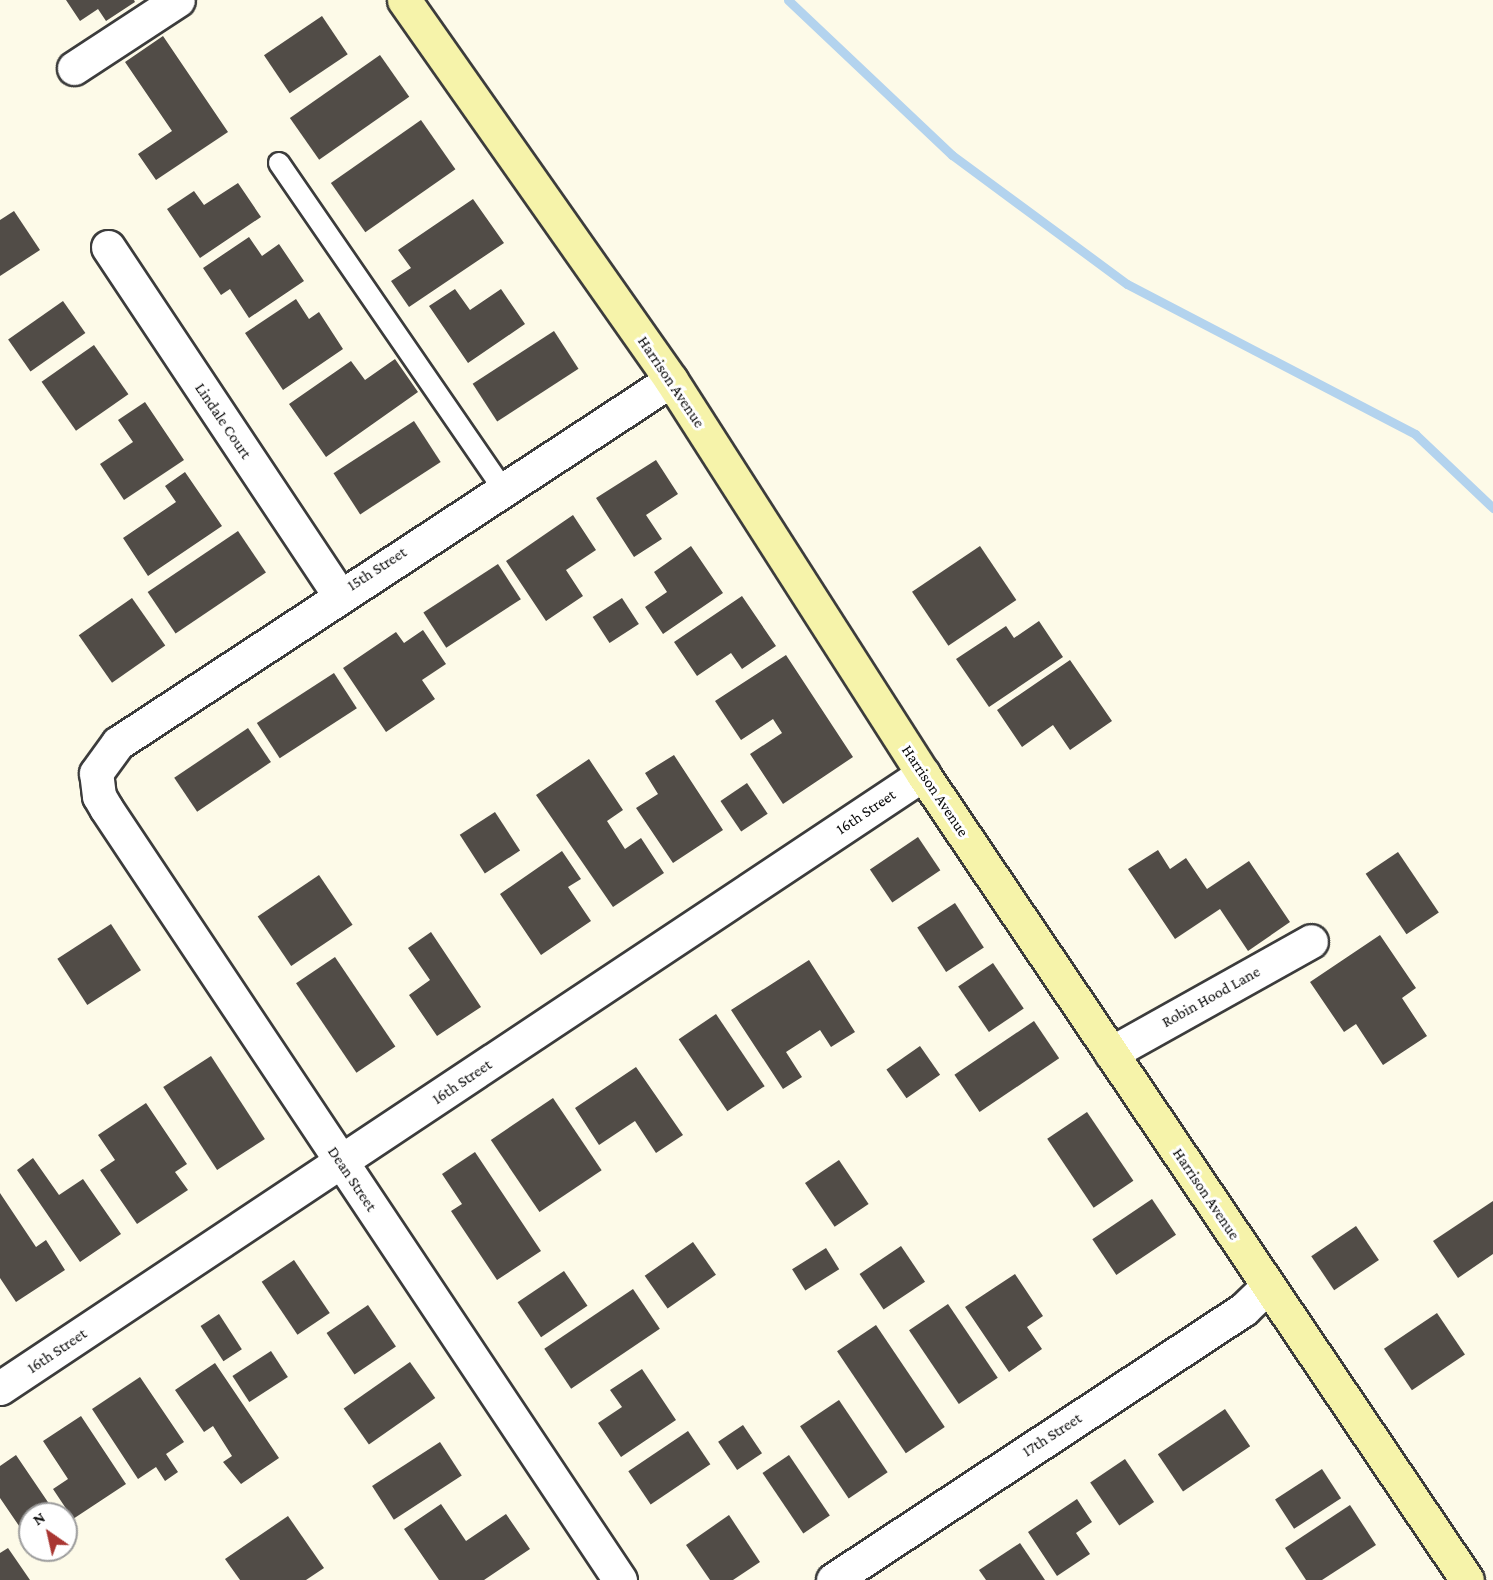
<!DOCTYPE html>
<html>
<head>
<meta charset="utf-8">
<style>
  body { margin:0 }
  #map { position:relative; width:1493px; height:1580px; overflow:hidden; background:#fdfae8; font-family:"Crimson Pro",serif }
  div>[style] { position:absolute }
  .stream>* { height:9px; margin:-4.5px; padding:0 4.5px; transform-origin:4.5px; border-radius:4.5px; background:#b3d3ee }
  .building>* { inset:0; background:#514c47; transform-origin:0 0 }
  .roads { filter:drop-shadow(2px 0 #3c3c3c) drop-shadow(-2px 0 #3c3c3c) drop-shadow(0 2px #3c3c3c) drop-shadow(0 -2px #3c3c3c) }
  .service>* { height:20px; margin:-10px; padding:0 10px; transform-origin:10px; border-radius:10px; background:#fff }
  .minor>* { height:33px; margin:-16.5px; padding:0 16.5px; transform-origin:16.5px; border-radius:16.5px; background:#fff }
  .secondary>* { height:33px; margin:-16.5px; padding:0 16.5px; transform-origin:16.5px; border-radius:16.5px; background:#f6f3aa }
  span { translate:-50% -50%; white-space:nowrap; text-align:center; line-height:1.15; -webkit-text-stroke:6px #fff; paint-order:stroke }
  .street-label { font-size:16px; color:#090909 }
  .north { position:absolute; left:18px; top:1502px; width:60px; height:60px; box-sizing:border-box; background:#fff; border:2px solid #9d9d9d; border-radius:50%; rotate:326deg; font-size:16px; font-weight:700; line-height:24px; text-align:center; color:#090909 }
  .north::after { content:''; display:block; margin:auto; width:21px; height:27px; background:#a93632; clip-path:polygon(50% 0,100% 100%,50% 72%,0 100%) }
</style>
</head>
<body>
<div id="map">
  <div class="stream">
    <i style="left:788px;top:0;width:226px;rotate:43.4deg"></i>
    <i style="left:952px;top:155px;width:217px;rotate:36.4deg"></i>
    <i style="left:1127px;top:284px;width:325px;rotate:27.5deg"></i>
    <i style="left:1415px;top:434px;width:108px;rotate:43.5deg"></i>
  </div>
  <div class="building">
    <i style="clip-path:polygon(66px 0,134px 0,135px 2px,106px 21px,98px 9px,80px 21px)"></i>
    <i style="left:322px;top:16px;width:46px;height:70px;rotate:56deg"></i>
    <i style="clip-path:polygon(163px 36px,228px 132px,156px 180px,138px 154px,172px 131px,125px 62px)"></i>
    <i style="left:380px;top:55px;width:51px;height:110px;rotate:55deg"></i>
    <i style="left:421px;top:120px;width:60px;height:110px;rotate:55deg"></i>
    <i style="clip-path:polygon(238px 183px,261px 217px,200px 258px,167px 209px,194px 191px,204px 205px)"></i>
    <i style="clip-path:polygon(473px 199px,504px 243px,409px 307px,391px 281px,411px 268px,398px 250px)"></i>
    <i style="clip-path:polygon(14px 211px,40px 250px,0 276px,0 220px)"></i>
    <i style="clip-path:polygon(249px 237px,262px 256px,279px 244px,304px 281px,249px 318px,230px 289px,221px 295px,203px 268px)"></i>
    <i style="clip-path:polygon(455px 289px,470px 310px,501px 289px,525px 324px,468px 363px,429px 306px)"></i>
    <i style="clip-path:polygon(296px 299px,309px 319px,319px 312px,343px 349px,283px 390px,245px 333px)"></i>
    <i style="left:63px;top:301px;width:39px;height:67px;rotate:55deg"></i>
    <i style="left:554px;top:331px;width:45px;height:97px;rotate:57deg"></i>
    <i style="left:94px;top:345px;width:60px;height:64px;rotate:55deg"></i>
    <i style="clip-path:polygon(395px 359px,418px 392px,326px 457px,289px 404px,351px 361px,365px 380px)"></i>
    <i style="clip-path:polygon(145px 402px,184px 460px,124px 500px,100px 464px,133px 442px,118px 420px)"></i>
    <i style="left:414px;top:421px;width:49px;height:96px;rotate:57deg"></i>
    <i style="clip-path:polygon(656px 460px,678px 494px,646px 515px,662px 539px,634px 557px,596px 498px)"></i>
    <i style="clip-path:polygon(185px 472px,222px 526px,148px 576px,123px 538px,176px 502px,165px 486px)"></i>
    <i style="clip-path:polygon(573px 515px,596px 550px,566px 570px,583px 596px,546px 621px,506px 561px)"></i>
    <i style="left:238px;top:531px;width:50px;height:109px;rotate:56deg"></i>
    <i style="clip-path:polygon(691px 546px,723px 593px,663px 634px,645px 607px,667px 592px,654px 572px)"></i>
    <i style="left:980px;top:546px;width:65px;height:82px;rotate:56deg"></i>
    <i style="left:498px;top:564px;width:42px;height:89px;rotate:57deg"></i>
    <i style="clip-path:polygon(742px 596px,776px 646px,742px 669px,731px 653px,697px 676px,674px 642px)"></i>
    <i style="left:132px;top:598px;width:58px;height:65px;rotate:55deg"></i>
    <i style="left:622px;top:598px;width:31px;height:35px;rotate:57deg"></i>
    <i style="clip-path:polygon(1039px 621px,1063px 657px,989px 707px,956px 659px,1006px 626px,1014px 638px)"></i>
    <i style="clip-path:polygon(423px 630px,446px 664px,422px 680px,435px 699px,386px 732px,343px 668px,396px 632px,404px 643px)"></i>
    <i style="clip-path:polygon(786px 655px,853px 757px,783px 804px,750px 754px,782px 733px,773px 719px,741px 740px,715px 701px)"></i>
    <i style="clip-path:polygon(1070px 660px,1112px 721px,1070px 750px,1053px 725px,1022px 747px,997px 710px)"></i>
    <i style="left:334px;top:673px;width:42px;height:92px;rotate:57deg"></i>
    <i style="left:248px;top:728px;width:41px;height:89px;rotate:56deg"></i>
    <i style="clip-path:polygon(674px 755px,723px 830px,673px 863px,636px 808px,658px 794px,645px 773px)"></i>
    <i style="clip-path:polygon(589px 759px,623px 810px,607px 821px,625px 849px,641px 838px,664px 873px,613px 907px,536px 795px)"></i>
    <i style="left:747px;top:783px;width:37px;height:32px;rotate:56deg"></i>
    <i style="left:495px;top:812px;width:46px;height:42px;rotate:57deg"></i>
    <i style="left:918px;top:837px;width:40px;height:58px;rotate:56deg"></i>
    <i style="clip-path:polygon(1158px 850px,1170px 869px,1186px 858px,1207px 889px,1249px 861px,1290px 922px,1248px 951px,1220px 909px,1175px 939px,1128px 869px)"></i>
    <i style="clip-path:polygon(562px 851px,581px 879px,568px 887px,591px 921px,541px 955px,500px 894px)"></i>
    <i style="left:1398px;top:852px;width:73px;height:39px;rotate:56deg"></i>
    <i style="left:319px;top:875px;width:60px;height:74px;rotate:56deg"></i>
    <i style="left:955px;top:903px;width:53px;height:45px;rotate:57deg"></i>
    <i style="left:111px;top:924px;width:55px;height:64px;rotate:57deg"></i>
    <i style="clip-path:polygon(431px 932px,481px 1007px,437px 1036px,409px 995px,430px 980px,408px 948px)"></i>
    <i style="clip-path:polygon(1380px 935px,1416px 988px,1402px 998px,1427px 1036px,1383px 1065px,1356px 1024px,1344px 1032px,1310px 982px)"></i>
    <i style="left:335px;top:957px;width:108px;height:47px;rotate:56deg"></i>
    <i style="clip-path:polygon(809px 960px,855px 1032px,831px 1047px,820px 1030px,786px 1052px,802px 1077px,783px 1089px,731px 1010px)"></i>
    <i style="left:993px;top:963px;width:55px;height:42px;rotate:56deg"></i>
    <i style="left:716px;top:1014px;width:87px;height:45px;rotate:56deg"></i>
    <i style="left:1034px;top:1021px;width:45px;height:96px;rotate:56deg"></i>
    <i style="left:920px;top:1046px;width:35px;height:41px;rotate:55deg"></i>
    <i style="left:211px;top:1056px;width:99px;height:57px;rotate:57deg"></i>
    <i style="clip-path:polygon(636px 1067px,683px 1135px,656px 1153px,635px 1121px,599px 1145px,575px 1108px)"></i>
    <i style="left:553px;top:1098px;width:87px;height:75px;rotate:56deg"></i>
    <i style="clip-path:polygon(146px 1103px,187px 1164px,175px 1172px,188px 1190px,137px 1224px,100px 1170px,115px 1160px,98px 1135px)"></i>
    <i style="left:1087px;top:1112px;width:83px;height:48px;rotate:56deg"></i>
    <i style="clip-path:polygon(475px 1152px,541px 1251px,497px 1280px,451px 1211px,462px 1204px,442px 1174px)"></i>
    <i style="clip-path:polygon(33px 1158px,59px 1195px,83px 1179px,121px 1234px,80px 1262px,17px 1170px)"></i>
    <i style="left:839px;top:1160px;width:53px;height:41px;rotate:56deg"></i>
    <i style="clip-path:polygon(0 1193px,36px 1247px,46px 1240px,65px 1270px,16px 1302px,0 1278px)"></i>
    <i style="left:1152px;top:1199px;width:43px;height:72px;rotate:56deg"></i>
    <i style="clip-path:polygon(1493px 1201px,1493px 1254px,1458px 1278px,1433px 1241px)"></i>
    <i style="left:1356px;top:1226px;width:41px;height:54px;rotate:56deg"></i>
    <i style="left:693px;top:1242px;width:40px;height:59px;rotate:55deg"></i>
    <i style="left:901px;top:1246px;width:43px;height:50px;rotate:56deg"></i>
    <i style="left:826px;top:1248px;width:25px;height:40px;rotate:58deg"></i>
    <i style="left:294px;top:1260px;width:64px;height:39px;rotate:56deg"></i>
    <i style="left:564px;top:1271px;width:42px;height:56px;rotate:56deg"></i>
    <i style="clip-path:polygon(1015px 1274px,1043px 1316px,1027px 1327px,1042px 1349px,1009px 1372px,965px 1307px)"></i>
    <i style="left:633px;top:1289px;width:48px;height:107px;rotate:56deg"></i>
    <i style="left:948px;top:1304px;width:89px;height:47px;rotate:56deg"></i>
    <i style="left:368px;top:1305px;width:50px;height:50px;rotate:56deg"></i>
    <i style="left:1437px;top:1313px;width:50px;height:64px;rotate:56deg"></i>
    <i style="left:219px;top:1314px;width:42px;height:22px;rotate:57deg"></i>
    <i style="left:876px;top:1325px;width:123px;height:47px;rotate:56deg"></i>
    <i style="left:271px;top:1351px;width:31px;height:46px;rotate:57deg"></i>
    <i style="left:410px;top:1362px;width:44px;height:81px;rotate:55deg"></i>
    <i style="clip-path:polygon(215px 1363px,279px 1458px,241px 1484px,223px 1462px,232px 1456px,213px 1426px,204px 1432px,175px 1390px)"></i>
    <i style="clip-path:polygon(642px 1369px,676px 1420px,621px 1457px,598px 1423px,622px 1407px,610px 1390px)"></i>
    <i style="clip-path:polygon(140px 1377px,184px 1442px,166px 1454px,178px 1472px,165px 1481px,156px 1467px,138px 1479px,92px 1409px)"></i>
    <i style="left:839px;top:1400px;width:87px;height:47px;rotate:56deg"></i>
    <i style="left:1225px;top:1409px;width:45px;height:81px;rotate:56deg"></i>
    <i style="clip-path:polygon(81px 1416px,126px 1484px,73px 1519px,53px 1489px,68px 1479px,43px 1441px)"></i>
    <i style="left:743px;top:1425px;width:34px;height:30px;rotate:56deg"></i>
    <i style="left:688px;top:1431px;width:40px;height:72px;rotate:56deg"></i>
    <i style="left:440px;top:1442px;width:40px;height:81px;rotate:57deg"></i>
    <i style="clip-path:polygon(16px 1455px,56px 1514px,30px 1514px,30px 1542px,0 1498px,0 1466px)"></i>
    <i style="left:789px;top:1455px;width:73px;height:32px;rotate:56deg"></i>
    <i style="left:1125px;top:1459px;width:52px;height:42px;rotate:56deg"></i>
    <i style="left:1322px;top:1469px;width:35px;height:56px;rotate:57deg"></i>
    <i style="clip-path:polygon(1077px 1499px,1092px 1522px,1076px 1533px,1090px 1554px,1057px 1576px,1028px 1532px)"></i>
    <i style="clip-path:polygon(441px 1504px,466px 1541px,506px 1514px,530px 1549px,484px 1580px,439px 1580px,404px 1529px)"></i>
    <i style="clip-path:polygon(1350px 1505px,1376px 1545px,1322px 1580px,1306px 1580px,1285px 1548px)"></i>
    <i style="clip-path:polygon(729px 1515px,760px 1562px,733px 1580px,710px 1580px,686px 1545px)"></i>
    <i style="clip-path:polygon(288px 1516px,324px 1568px,306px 1580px,240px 1580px,225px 1559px)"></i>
    <i style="clip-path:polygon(1020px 1543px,1045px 1580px,986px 1580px,979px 1570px)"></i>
    <i style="clip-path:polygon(8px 1548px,30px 1580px,0 1580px,0 1553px)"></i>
  </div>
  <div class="roads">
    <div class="service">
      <i style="left:279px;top:163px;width:393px;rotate:55.5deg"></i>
    </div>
    <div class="minor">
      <i style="left:74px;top:68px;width:124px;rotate:-33.2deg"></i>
      <i style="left:108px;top:247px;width:418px;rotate:56.4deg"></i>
      <i style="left:1111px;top:1053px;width:229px;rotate:-29.2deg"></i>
      <i style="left:0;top:1388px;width:1109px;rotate:-33.63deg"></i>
      <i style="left:620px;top:1580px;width:927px;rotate:-123.66deg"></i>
      <i style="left:106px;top:808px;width:14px;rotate:-120deg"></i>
      <i style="left:99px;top:796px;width:23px;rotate:-97deg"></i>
      <i style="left:96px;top:773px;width:37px;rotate:-54deg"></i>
      <i style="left:118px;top:743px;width:661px;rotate:-33.28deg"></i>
      <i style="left:833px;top:1580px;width:492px;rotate:-33.4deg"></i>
      <i style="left:1244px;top:1309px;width:33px;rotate:-44deg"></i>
    </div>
    <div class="secondary">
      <i style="left:404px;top:0;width:464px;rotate:54.9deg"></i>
      <i style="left:671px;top:380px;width:468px;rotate:57.4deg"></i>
      <i style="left:923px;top:774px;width:972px;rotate:55.98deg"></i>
    </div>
  </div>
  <div class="street-label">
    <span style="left:671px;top:382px;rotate:56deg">Harrison Avenue</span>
    <span style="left:223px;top:421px;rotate:56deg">Lindale Court</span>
    <span style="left:377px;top:569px;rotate:-33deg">15th Street</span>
    <span style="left:935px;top:791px;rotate:56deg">Harrison Avenue</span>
    <span style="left:866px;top:812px;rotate:-34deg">16th Street</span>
    <span style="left:1211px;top:997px;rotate:-29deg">Robin Hood Lane</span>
    <span style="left:462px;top:1082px;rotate:-34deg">16th Street</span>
    <span style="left:352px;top:1179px;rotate:56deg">Dean Street</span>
    <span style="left:1206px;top:1194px;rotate:56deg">Harrison Avenue</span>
    <span style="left:57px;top:1351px;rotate:-34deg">16th Street</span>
    <span style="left:1052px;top:1435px;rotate:-33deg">17th Street</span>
  </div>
  <div class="north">N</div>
</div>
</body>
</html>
